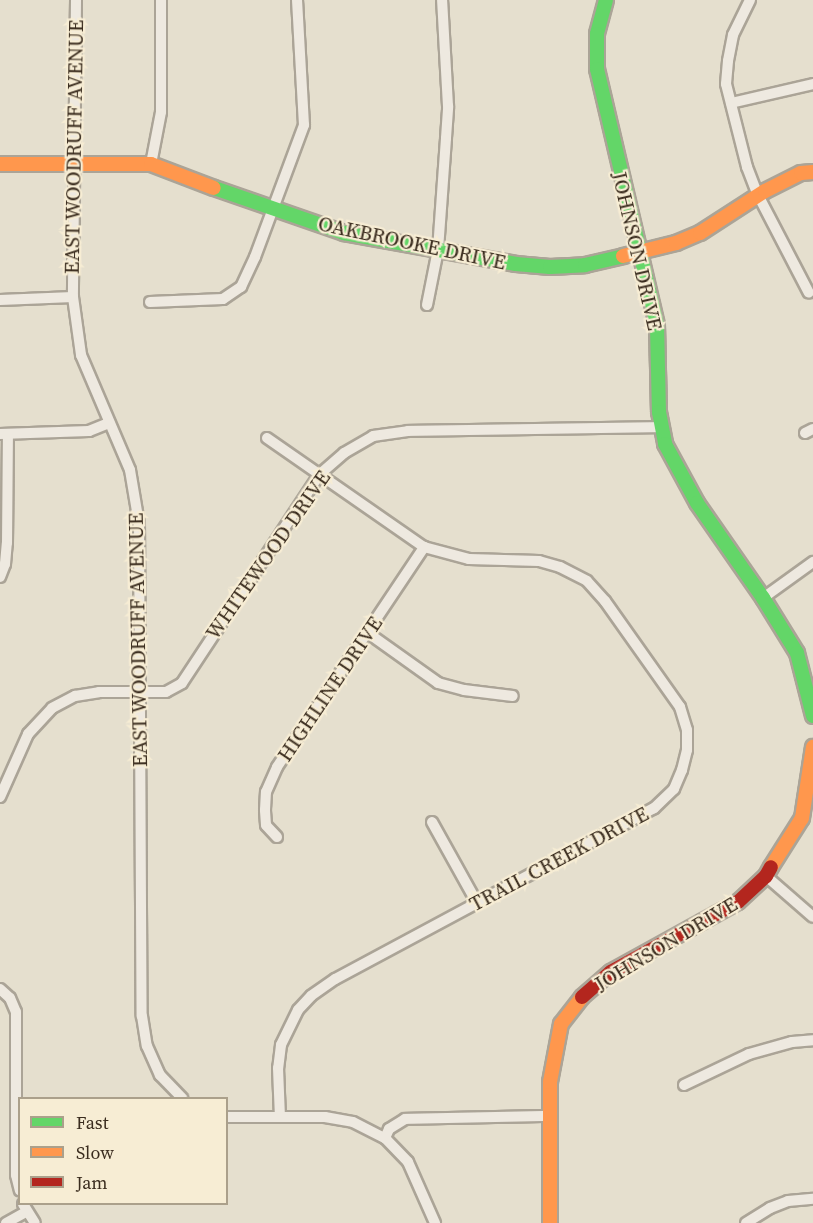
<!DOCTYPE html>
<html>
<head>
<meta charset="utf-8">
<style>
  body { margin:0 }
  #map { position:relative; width:813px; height:1223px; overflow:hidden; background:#e5dfce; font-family:"Source Serif 4",serif }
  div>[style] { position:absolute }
  .roads { filter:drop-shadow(2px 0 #aba497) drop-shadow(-2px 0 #aba497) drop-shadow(0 2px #aba497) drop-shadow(0 -2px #aba497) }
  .street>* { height:10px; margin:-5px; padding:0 5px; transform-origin:5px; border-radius:5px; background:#eee9e0 }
  .fast>* { height:14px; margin:-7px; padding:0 7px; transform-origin:7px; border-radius:7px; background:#63d668 }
  .slow>* { height:14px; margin:-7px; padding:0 7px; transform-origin:7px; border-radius:7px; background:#ff974d }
  .jam>* { height:14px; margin:-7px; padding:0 7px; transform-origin:7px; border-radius:7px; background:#b3261e }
  span { translate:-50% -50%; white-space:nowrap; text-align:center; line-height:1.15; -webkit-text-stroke:4.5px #f7edd4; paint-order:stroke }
  .street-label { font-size:21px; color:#3a2c1e }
  .legend { position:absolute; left:18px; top:1097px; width:210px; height:108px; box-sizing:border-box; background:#f7edd4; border:2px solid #aba08b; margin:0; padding:8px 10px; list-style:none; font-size:18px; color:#3a2c1e }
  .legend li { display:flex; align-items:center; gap:12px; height:30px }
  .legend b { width:30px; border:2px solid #aba08b }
</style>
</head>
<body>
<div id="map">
  <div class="roads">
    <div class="street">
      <i style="left:76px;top:0;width:297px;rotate:90.6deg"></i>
      <i style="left:73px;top:297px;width:59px;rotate:82.1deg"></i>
      <i style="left:81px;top:355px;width:125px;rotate:66.9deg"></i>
      <i style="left:130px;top:470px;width:54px;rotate:80.4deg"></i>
      <i style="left:139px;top:523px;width:493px;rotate:89.7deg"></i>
      <i style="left:142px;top:1016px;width:30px;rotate:81deg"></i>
      <i style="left:147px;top:1046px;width:32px;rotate:66deg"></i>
      <i style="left:160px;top:1075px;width:32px;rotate:46deg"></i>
      <i style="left:750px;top:0;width:39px;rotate:116deg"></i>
      <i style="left:733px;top:35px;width:26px;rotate:101deg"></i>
      <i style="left:728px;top:61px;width:23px;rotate:95deg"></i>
      <i style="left:726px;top:84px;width:86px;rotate:75.8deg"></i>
      <i style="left:747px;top:167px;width:30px;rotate:69deg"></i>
      <i style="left:758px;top:195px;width:110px;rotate:62.5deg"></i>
      <i style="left:731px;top:103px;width:84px;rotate:-13deg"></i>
      <i style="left:151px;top:164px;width:53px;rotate:-79.1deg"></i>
      <i style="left:161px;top:112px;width:112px;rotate:-90deg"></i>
      <i style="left:0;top:300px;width:73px;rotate:-2.4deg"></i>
      <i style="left:150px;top:302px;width:73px;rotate:-2.4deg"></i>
      <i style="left:223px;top:299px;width:22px;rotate:-34deg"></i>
      <i style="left:241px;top:287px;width:33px;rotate:-65deg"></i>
      <i style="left:255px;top:257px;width:141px;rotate:-69.6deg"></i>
      <i style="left:304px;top:125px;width:125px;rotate:-93.2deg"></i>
      <i style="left:427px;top:305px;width:56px;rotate:-78.7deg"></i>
      <i style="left:438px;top:250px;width:112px;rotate:-85.9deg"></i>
      <i style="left:446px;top:138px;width:32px;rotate:-86deg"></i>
      <i style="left:448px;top:106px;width:106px;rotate:-93.2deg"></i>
      <i style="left:805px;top:433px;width:9px;rotate:-27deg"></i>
      <i style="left:0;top:434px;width:89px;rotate:-1.9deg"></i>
      <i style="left:89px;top:431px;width:22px;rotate:-22deg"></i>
      <i style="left:267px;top:438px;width:191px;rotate:34.8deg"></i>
      <i style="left:424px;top:547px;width:47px;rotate:14.9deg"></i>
      <i style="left:469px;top:559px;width:70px;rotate:1.6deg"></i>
      <i style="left:539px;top:561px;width:22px;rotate:16deg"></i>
      <i style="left:560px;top:567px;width:30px;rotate:27deg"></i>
      <i style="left:587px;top:581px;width:27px;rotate:48deg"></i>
      <i style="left:605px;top:601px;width:130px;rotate:54.7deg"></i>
      <i style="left:680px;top:707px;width:24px;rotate:73deg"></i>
      <i style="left:687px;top:730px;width:20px;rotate:90deg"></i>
      <i style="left:687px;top:750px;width:21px;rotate:104deg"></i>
      <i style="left:682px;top:770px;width:21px;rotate:113deg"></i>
      <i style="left:674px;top:789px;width:28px;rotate:136deg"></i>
      <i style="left:654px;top:808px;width:362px;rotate:151.8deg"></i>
      <i style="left:335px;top:979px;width:29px;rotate:145deg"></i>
      <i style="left:311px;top:996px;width:19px;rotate:133deg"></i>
      <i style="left:298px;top:1010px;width:39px;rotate:116deg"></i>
      <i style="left:281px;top:1045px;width:23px;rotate:97deg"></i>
      <i style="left:278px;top:1068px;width:49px;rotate:87.7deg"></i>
      <i style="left:0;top:577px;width:14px;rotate:-69deg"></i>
      <i style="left:5px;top:564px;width:21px;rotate:-85deg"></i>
      <i style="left:7px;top:543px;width:109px;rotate:-89.5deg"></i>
      <i style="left:763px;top:598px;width:62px;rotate:-35.8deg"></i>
      <i style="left:368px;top:633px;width:86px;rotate:35.5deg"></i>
      <i style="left:438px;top:683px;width:27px;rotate:15deg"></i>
      <i style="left:464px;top:690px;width:49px;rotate:7deg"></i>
      <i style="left:0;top:797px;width:69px;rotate:-66deg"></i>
      <i style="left:28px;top:734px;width:35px;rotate:-47deg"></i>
      <i style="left:52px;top:708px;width:26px;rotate:-28deg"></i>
      <i style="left:75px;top:696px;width:24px;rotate:-9deg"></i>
      <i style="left:99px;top:692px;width:67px"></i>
      <i style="left:166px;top:692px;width:18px;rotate:-29deg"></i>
      <i style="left:182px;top:683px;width:250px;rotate:-56.6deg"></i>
      <i style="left:320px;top:474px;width:32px;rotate:-41deg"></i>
      <i style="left:344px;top:453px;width:34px;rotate:-30deg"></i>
      <i style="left:373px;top:436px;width:35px;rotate:-8deg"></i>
      <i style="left:408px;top:431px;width:254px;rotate:-0.9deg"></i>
      <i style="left:432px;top:822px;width:93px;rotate:60.9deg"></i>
      <i style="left:277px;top:837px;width:16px;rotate:-133deg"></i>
      <i style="left:266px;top:825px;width:15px;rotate:-94deg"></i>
      <i style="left:265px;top:810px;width:18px;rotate:-87deg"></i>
      <i style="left:266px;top:792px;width:27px;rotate:-66deg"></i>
      <i style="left:277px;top:767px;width:265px;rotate:-56.2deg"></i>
      <i style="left:766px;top:876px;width:62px;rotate:41.1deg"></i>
      <i style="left:0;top:989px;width:13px;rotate:42deg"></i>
      <i style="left:10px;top:998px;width:15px;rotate:67deg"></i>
      <i style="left:16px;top:1012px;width:163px;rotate:90deg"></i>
      <i style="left:16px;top:1175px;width:16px;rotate:76deg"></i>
      <i style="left:684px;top:1085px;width:72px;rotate:-25.5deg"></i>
      <i style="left:749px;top:1054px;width:45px;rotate:-15.6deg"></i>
      <i style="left:792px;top:1042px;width:21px;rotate:-5deg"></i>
      <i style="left:226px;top:1117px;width:99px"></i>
      <i style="left:325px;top:1117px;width:28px;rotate:10deg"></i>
      <i style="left:353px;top:1122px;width:36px;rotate:27deg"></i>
      <i style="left:385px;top:1138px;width:33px;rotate:46deg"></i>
      <i style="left:408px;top:1162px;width:67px;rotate:66.1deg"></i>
      <i style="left:385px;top:1138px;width:10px;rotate:-66deg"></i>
      <i style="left:389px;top:1129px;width:19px;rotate:-32deg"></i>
      <i style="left:405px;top:1119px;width:145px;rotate:-1.2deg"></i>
      <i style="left:23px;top:1204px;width:22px;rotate:58deg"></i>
      <i style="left:6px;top:1223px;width:23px;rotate:-29deg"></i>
      <i style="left:746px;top:1223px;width:28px;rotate:-32deg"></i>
      <i style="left:770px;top:1208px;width:19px;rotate:-21deg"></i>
      <i style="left:788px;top:1201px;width:25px;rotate:-5deg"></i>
    </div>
    <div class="fast">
      <i style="left:606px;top:0;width:35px;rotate:105deg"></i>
      <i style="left:597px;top:34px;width:35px;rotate:90deg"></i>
      <i style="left:597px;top:69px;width:263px;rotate:76.8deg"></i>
      <i style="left:657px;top:325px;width:87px;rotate:88.7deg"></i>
      <i style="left:659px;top:412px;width:33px;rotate:79deg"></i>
      <i style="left:665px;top:444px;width:67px;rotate:61.5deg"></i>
      <i style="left:697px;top:503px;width:116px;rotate:55.2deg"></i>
      <i style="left:763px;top:598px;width:65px;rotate:58.3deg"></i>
      <i style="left:797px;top:653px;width:65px;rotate:75.7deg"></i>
      <i style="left:214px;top:188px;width:138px;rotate:19.1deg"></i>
      <i style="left:344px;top:233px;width:175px;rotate:10.2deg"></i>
      <i style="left:516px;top:264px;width:34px;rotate:5deg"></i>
      <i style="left:550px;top:267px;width:35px;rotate:-3deg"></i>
      <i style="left:585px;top:265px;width:39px;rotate:-13deg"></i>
    </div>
    <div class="slow">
      <i style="left:0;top:164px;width:151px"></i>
      <i style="left:151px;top:164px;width:67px;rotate:20.9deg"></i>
      <i style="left:623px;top:256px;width:55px;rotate:-13.8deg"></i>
      <i style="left:676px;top:243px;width:26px;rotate:-23deg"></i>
      <i style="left:700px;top:233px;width:77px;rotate:-32.9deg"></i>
      <i style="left:765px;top:191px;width:40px;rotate:-26.6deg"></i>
      <i style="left:801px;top:173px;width:12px;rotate:-5deg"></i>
      <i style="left:771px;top:867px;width:58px;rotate:-57.7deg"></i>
      <i style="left:802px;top:818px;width:72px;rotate:-81.2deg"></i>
      <i style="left:550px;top:1223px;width:141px;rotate:-90deg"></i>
      <i style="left:550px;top:1082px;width:59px;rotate:-79.3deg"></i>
      <i style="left:561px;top:1024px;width:34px;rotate:-52deg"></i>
    </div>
    <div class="jam">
      <i style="left:582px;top:997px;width:38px;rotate:-41deg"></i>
      <i style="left:611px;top:972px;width:145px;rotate:-28.9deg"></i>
      <i style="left:738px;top:902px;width:38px;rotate:-43deg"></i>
      <i style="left:766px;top:876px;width:10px;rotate:-61deg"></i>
    </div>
  </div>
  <div class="street-label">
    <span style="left:74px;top:147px;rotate:-89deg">EAST WOODRUFF AVENUE</span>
    <span style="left:412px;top:243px;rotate:12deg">OAKBROOKE DRIVE</span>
    <span style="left:637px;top:251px;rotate:77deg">JOHNSON DRIVE</span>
    <span style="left:268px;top:555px;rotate:-55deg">WHITEWOOD DRIVE</span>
    <span style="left:138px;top:640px;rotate:-91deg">EAST WOODRUFF AVENUE</span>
    <span style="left:330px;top:689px;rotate:-56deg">HIGHLINE DRIVE</span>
    <span style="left:559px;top:859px;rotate:-28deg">TRAIL CREEK DRIVE</span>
    <span style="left:666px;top:944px;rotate:-31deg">JOHNSON DRIVE</span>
  </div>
  <ul class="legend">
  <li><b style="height:8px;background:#63d668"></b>Fast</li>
  <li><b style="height:8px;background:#ff974d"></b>Slow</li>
  <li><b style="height:8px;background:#b3261e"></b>Jam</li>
  </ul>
</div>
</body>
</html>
